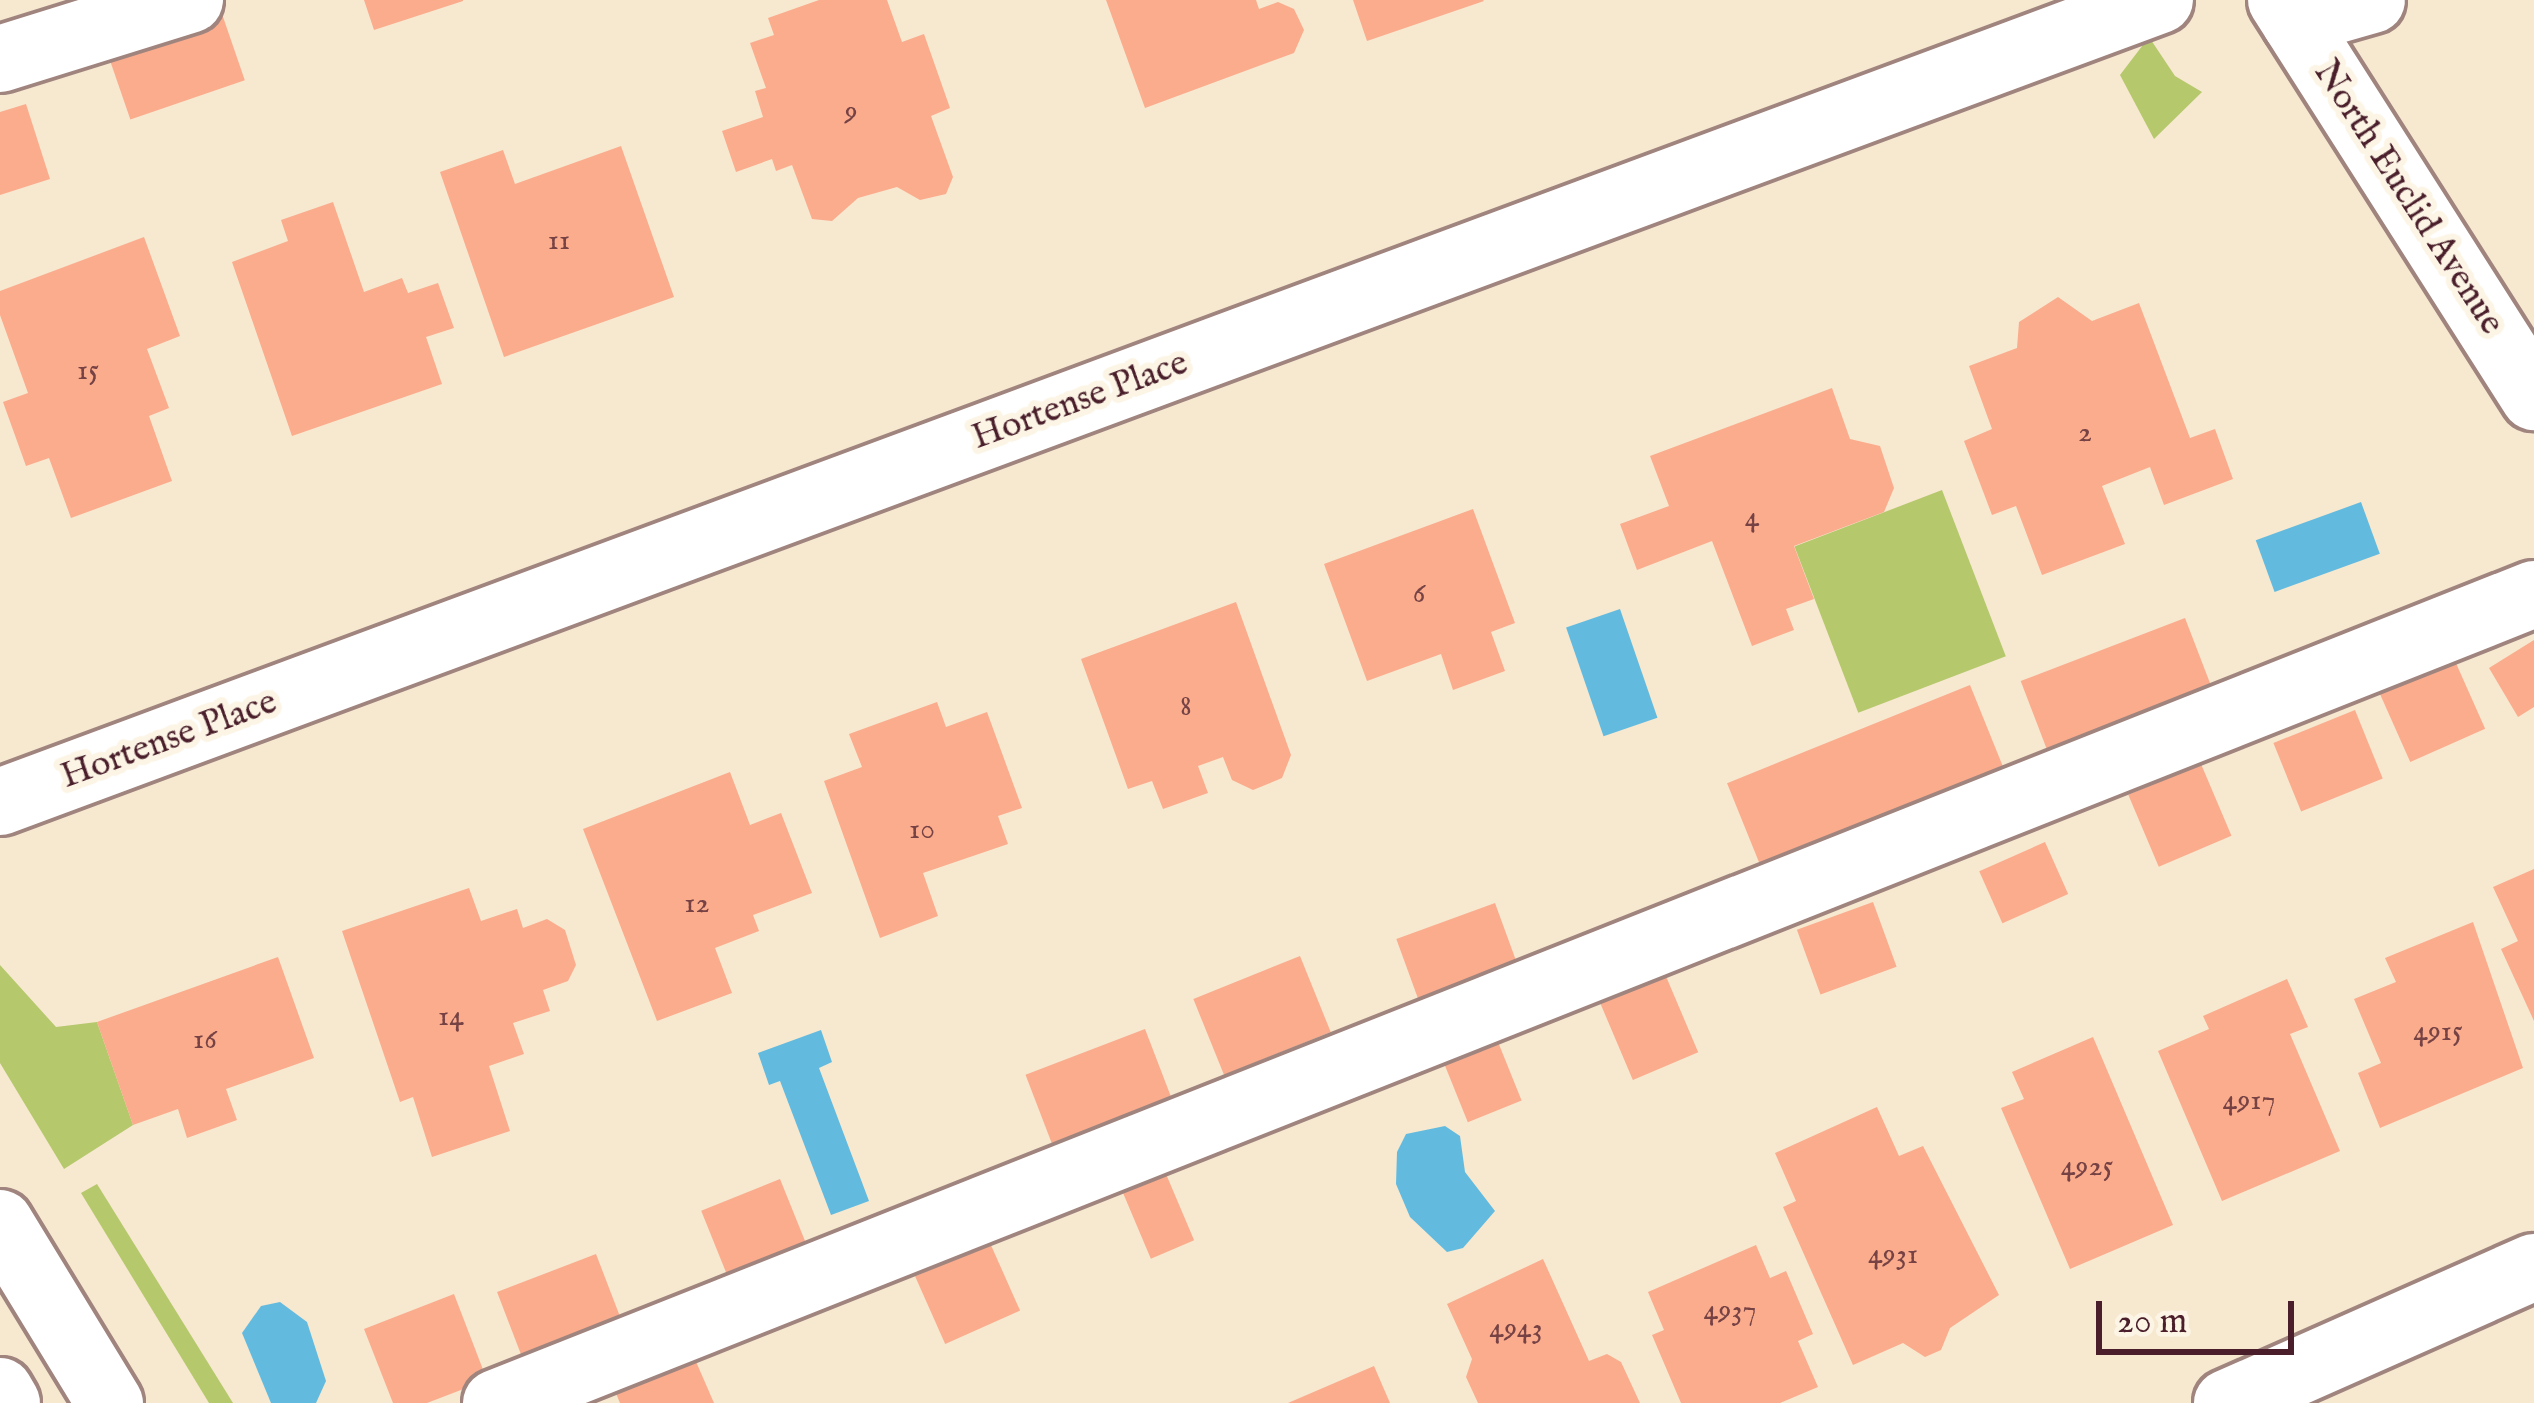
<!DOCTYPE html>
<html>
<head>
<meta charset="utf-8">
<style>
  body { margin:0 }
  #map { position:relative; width:2534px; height:1403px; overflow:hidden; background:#f7e8d0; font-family:"IM FELL English",serif }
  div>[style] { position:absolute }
  .green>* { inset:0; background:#b5c86b; transform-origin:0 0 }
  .water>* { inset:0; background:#62bbdf; transform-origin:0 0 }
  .building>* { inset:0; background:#faac8d; transform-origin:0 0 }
  .roads { filter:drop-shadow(3px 0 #a0847e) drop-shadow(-3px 0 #a0847e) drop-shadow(0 3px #a0847e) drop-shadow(0 -3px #a0847e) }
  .minor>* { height:66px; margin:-33px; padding:0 33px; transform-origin:33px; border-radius:33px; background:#fff }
  .major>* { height:66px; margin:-33px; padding:0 33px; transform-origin:33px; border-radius:33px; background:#fff }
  span { translate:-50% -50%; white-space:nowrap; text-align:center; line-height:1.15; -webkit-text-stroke:12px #fcf5e5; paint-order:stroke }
  .number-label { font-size:30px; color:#764244 }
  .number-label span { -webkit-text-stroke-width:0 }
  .street-label { font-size:36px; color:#4a1f2b }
  .scale { position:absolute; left:2096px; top:1301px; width:198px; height:54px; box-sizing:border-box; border:6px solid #4a1f2b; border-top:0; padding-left:15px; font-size:36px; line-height:42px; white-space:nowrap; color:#4a1f2b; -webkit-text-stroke:9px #fcf5e5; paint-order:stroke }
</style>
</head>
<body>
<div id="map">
  <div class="green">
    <i style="clip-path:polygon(2149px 37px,2175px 76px,2202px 92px,2154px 139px,2120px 75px)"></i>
    <i style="left:1942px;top:490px;width:178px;height:158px;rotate:69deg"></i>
    <i style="clip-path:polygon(0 965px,56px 1027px,97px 1022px,133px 1125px,64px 1169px,0 1063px)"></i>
    <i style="clip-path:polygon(97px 1184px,233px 1403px,209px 1403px,81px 1193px)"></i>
  </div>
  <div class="water">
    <i style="left:2361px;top:502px;width:55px;height:112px;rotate:70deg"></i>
    <i style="left:1620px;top:609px;width:115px;height:57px;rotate:71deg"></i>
    <i style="clip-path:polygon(821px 1030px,832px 1062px,819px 1068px,869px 1201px,831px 1215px,780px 1081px,769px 1085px,758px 1053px)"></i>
    <i style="clip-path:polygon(1445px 1126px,1460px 1136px,1465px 1172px,1495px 1211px,1463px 1248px,1447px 1252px,1410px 1217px,1396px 1184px,1397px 1152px,1406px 1134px)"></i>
    <i style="clip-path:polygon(280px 1302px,307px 1322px,326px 1381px,316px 1403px,271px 1403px,242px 1333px,261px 1306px)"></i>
  </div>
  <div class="building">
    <i style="clip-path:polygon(364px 0,463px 0,463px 1px,374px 30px)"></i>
    <i style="clip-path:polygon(819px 0,887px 0,902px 42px,924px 34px,950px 108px,931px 116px,953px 177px,946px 194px,920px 200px,897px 187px,858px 198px,832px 221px,812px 219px,792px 165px,776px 171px,772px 159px,736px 172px,722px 131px,763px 117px,755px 91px,766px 88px,750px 43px,774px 35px,768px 18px)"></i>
    <i style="clip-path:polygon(1106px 0,1256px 0,1259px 9px,1278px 2px,1294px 9px,1304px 30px,1294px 53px,1145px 108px)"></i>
    <i style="clip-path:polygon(1353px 0,1483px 0,1484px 1px,1367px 41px)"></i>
    <i style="left:222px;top:14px;width:70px;height:121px;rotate:71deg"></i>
    <i style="clip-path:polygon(26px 104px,50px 179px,0 195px,0 112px)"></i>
    <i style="clip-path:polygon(621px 146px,674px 297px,504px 357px,440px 172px,503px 150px,515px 184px)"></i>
    <i style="clip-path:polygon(333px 202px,364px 292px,402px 278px,408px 293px,438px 283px,454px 328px,426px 337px,442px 384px,292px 436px,232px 262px,288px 241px,281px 220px)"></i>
    <i style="clip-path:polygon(144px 237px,180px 336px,147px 349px,169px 408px,149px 416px,172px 481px,71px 518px,49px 458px,26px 466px,3px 402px,28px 393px,0 315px,0 291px)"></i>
    <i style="clip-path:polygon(2058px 297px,2092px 321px,2139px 303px,2190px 438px,2215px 429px,2233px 479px,2164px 505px,2150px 467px,2102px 486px,2125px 544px,2042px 575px,2016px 506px,1992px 515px,1964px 441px,1992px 429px,1969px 366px,2017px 348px,2019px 322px)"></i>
    <i style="clip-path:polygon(1832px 388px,1850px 439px,1880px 446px,1894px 488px,1884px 512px,1794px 546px,1814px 599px,1786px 609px,1794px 630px,1752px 646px,1712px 541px,1637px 570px,1620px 524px,1669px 506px,1650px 456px)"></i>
    <i style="clip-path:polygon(1473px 509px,1515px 623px,1491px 632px,1505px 671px,1453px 690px,1441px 654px,1367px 681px,1324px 564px)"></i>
    <i style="clip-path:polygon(1236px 602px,1291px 755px,1282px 778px,1253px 790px,1232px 780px,1223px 757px,1198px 766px,1208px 793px,1163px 809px,1152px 781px,1128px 789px,1081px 659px)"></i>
    <i style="left:2185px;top:618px;width:78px;height:176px;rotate:69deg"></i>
    <i style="clip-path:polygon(2534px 640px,2534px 707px,2518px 717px,2489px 668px)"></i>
    <i style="left:2451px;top:652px;width:84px;height:82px;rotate:66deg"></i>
    <i style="left:1970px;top:685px;width:98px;height:262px;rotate:68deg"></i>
    <i style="clip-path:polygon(937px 702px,946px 727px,987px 712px,1022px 808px,998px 816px,1008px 844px,923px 873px,938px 916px,880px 938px,824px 781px,862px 767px,849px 734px)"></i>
    <i style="left:2355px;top:710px;width:74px;height:88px;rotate:68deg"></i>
    <i style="left:2201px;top:764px;width:78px;height:79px;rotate:67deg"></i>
    <i style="clip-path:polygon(730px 772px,750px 825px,781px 813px,812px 893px,753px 915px,759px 931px,715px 948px,732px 993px,657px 1021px,583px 829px)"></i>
    <i style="left:2045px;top:842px;width:57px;height:72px;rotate:66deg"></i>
    <i style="clip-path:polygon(2534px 869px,2534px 1021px,2501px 949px,2518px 941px,2493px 887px)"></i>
    <i style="clip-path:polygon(469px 888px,481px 921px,517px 909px,523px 928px,547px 919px,565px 930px,576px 965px,568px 981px,543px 990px,550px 1011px,513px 1023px,524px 1054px,489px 1066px,510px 1131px,432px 1157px,413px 1097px,400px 1102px,342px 931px)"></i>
    <i style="left:1873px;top:902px;width:69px;height:81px;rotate:70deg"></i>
    <i style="left:1495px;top:903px;width:69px;height:105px;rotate:70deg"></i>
    <i style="clip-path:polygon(2473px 922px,2523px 1068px,2380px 1128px,2358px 1073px,2381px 1063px,2354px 999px,2396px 982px,2385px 958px)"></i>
    <i style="left:1300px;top:956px;width:82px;height:115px;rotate:68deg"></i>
    <i style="clip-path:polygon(278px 957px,314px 1058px,226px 1089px,237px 1120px,187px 1138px,178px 1109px,133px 1125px,97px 1022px)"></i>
    <i style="left:1665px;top:974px;width:85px;height:71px;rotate:67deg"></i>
    <i style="clip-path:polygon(2287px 979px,2308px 1027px,2290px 1034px,2340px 1151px,2222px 1201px,2158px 1051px,2209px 1029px,2203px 1016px)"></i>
    <i style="left:1145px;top:1029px;width:87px;height:128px;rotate:69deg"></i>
    <i style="clip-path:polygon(2093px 1037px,2173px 1225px,2070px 1269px,2001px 1108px,2024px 1099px,2012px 1072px)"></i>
    <i style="left:1498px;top:1042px;width:63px;height:58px;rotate:68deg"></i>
    <i style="clip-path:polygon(1877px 1107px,1899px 1156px,1923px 1146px,1999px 1295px,1950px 1328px,1941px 1350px,1925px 1357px,1903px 1343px,1853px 1365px,1783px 1207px,1796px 1201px,1775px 1153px)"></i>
    <i style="left:1166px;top:1174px;width:72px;height:47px;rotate:67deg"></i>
    <i style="left:780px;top:1179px;width:83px;height:85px;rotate:68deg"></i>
    <i style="left:990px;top:1243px;width:74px;height:82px;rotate:66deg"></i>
    <i style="clip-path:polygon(1756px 1245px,1770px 1278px,1786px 1271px,1813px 1334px,1798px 1341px,1818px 1387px,1780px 1403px,1681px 1403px,1652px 1335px,1664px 1330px,1648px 1292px)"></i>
    <i style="left:596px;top:1254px;width:79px;height:106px;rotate:69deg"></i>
    <i style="clip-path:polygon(1543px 1259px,1589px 1361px,1607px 1354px,1621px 1362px,1640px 1403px,1478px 1403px,1466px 1377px,1472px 1359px,1447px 1304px)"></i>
    <i style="clip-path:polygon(454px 1294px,487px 1380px,427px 1403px,393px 1403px,364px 1329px)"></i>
    <i style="clip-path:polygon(694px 1357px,714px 1403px,620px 1403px,615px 1391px)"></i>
    <i style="clip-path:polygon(1374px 1366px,1390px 1403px,1288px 1403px)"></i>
  </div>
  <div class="roads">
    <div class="minor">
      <i style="left:2281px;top:0;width:471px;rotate:57.5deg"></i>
      <i style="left:2295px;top:22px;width:80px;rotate:-15.9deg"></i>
      <i style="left:0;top:59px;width:199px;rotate:-17.3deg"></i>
      <i style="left:0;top:802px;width:2304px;rotate:-20.37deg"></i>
      <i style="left:496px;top:1403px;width:2193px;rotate:-21.65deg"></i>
      <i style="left:2227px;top:1403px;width:336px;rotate:-23.9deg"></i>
    </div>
    <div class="major">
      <i style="left:0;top:1223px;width:211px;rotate:58.6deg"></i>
      <i style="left:0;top:1391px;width:14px;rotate:60deg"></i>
    </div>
  </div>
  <div class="number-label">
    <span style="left:851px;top:112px">9</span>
    <span style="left:559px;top:241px">11</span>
    <span style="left:88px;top:371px">15</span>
    <span style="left:2085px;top:433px">2</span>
    <span style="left:1752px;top:518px">4</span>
    <span style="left:1419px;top:594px">6</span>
    <span style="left:1186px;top:707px">8</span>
    <span style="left:922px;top:830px">10</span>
    <span style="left:697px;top:904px">12</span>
    <span style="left:451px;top:1017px">14</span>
    <span style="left:2438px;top:1032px">4915</span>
    <span style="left:205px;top:1040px">16</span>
    <span style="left:2249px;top:1101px">4917</span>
    <span style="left:2087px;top:1167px">4925</span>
    <span style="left:1893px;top:1255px">4931</span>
    <span style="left:1730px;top:1311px">4937</span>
    <span style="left:1516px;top:1329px">4943</span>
  </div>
  <div class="street-label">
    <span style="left:2408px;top:198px;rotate:57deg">North Euclid Avenue</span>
    <span style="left:1080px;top:401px;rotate:-20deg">Hortense Place</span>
    <span style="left:169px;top:740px;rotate:-20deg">Hortense Place</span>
  </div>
  <div class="scale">20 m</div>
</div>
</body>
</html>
